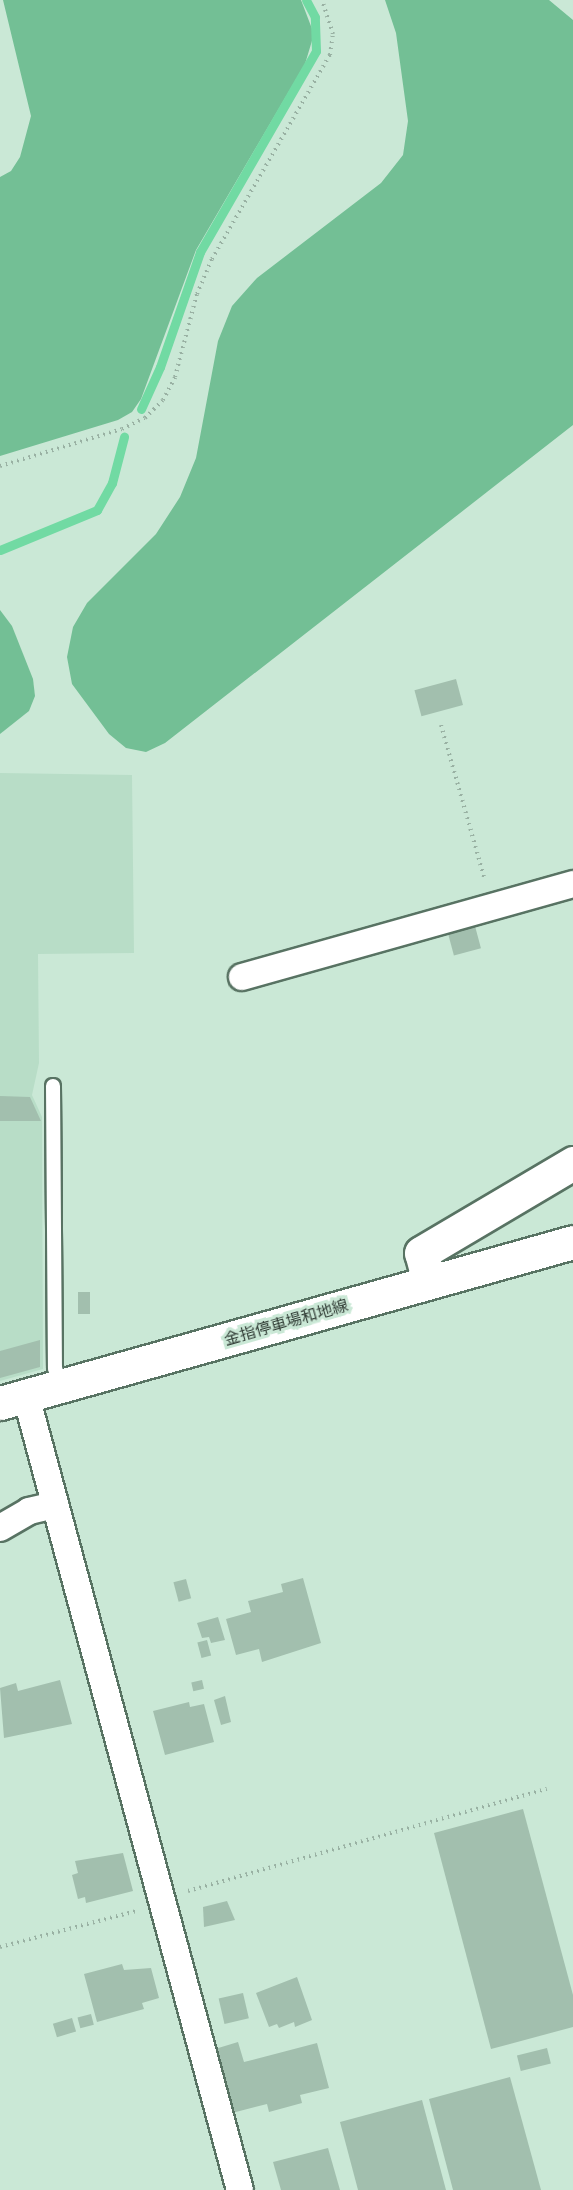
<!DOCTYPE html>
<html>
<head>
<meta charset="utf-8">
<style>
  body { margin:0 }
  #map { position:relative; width:573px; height:2190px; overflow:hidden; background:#cae8d6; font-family:"Asap Condensed","Noto Sans JP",sans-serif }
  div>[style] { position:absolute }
  .built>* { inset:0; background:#b8ddc7 }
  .green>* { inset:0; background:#73bf95 }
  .stream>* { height:9px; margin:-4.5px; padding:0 4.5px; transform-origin:4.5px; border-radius:4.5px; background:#71daa3 }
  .building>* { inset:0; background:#a2bfae; transform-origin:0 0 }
  .path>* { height:4px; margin-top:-2px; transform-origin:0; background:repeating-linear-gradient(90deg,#99b1a3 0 1.5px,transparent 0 6px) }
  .roads { filter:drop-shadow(2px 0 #587363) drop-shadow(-2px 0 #587363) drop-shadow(0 2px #587363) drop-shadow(0 -2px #587363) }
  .lane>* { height:14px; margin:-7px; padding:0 7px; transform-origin:7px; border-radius:7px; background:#fff }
  .street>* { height:26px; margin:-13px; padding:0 13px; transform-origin:13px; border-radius:13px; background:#fff }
  .secondary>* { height:33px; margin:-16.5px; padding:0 16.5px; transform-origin:16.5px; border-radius:16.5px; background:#fff }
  span { translate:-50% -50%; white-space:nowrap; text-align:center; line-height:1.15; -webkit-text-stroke:6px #cae8d6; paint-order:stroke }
  .street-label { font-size:16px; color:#333f38 }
</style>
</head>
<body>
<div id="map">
  <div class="built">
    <i style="clip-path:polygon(0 773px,132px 775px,134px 953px,38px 954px,39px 1063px,32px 1095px,42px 1117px,43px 1369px,0 1381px)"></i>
  </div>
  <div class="green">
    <i style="clip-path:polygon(3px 0,301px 0,314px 34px,305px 64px,196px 250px,141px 399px,132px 412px,118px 420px,0 456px,0 177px,11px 171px,20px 157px,31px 116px)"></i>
    <i style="clip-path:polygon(385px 0,549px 0,573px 20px,573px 425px,165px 743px,146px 752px,126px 748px,109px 734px,72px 684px,67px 657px,73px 627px,87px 603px,156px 534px,180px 497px,196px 458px,218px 341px,232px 306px,257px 278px,381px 183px,403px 155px,408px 121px,396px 33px)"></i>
    <i style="clip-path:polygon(0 610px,12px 626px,33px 679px,35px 696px,29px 711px,0 734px)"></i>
  </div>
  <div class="stream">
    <i style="left:141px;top:409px;width:46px;rotate:-65.7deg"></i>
    <i style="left:160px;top:367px;width:122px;rotate:-70.8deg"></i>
    <i style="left:200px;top:252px;width:232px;rotate:-60deg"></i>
    <i style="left:316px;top:51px;width:34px;rotate:-92deg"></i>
    <i style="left:315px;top:17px;width:19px;rotate:-118deg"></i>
    <i style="left:0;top:550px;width:105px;rotate:-22.4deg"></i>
    <i style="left:97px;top:510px;width:31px;rotate:-61deg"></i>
    <i style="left:112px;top:483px;width:48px;rotate:-75.4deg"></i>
  </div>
  <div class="building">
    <i style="left:456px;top:679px;width:27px;height:43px;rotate:75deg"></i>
    <i style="left:475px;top:926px;width:23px;height:28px;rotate:75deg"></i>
    <i style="clip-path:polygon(0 1096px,30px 1097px,41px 1121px,0 1121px)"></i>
    <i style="left:78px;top:1292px;width:12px;height:22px"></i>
    <i style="clip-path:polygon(40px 1340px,40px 1367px,0 1378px,0 1351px)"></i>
    <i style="clip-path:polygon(303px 1578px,321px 1643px,262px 1662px,259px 1649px,236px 1655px,226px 1619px,251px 1612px,248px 1601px,283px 1592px,281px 1584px)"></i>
    <i style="left:186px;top:1579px;width:20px;height:13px;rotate:75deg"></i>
    <i style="clip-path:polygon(218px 1617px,225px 1640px,211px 1643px,209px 1637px,202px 1638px,197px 1623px)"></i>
    <i style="left:207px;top:1640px;width:16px;height:10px;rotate:75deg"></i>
    <i style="clip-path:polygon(60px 1680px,72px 1724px,4px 1738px,0 1688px,16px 1683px,18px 1691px)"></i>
    <i style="left:202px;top:1680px;width:9px;height:11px;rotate:77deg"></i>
    <i style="clip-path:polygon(225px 1696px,231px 1722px,221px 1725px,214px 1700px)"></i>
    <i style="clip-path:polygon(189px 1702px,190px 1707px,204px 1704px,214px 1742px,165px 1755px,153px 1711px)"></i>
    <i style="clip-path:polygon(523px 1809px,573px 1995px,573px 2027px,491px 2049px,434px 1833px)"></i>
    <i style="clip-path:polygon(123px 1853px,133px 1891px,86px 1903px,85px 1897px,78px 1899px,72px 1875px,78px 1873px,75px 1861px)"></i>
    <i style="clip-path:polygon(227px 1901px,235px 1920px,204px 1927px,203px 1907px)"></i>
    <i style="clip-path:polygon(122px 1964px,124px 1970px,151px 1968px,159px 1998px,142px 2003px,144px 2009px,97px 2022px,84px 1974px)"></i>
    <i style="clip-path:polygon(297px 1977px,312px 2020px,295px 2027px,294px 2022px,279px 2028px,277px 2024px,269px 2027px,256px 1993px)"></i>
    <i style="left:243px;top:1993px;width:26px;height:25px;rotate:77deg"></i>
    <i style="left:91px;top:2014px;width:11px;height:14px;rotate:75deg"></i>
    <i style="left:72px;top:2018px;width:14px;height:20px;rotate:73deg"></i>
    <i style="clip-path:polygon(238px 2042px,244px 2062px,317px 2043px,329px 2088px,300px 2095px,302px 2103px,269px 2112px,267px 2104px,232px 2113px,215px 2049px)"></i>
    <i style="left:547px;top:2048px;width:16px;height:31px;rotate:76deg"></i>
    <i style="clip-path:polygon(510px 2077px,541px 2190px,453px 2190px,429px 2099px)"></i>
    <i style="clip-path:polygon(422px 2100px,446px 2190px,358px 2190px,340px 2122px)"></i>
    <i style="clip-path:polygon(328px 2148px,340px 2190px,281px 2190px,273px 2162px)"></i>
  </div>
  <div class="path">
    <i style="left:0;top:466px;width:127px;rotate:-16.9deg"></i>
    <i style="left:122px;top:429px;width:25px;rotate:-26deg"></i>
    <i style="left:145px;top:418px;width:25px;rotate:-45deg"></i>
    <i style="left:163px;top:400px;width:26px;rotate:-62deg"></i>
    <i style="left:175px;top:377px;width:86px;rotate:-75.2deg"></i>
    <i style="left:197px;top:294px;width:38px;rotate:-67deg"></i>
    <i style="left:212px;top:259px;width:236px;rotate:-60deg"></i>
    <i style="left:330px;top:55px;width:21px;rotate:-82deg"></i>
    <i style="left:333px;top:34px;width:36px;rotate:-108deg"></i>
    <i style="left:441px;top:725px;width:161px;rotate:74.2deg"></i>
    <i style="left:188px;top:1891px;width:373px;rotate:-15.9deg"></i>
    <i style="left:0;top:1947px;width:141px;rotate:-14.8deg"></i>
  </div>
  <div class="roads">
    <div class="lane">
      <i style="left:53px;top:1086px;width:282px;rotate:89.6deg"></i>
      <i style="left:55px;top:1368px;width:19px;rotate:74deg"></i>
    </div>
    <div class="street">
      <i style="left:242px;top:977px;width:344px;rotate:-15.7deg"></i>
      <i style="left:26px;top:1396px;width:822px;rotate:74.92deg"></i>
      <i style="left:0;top:1528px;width:34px;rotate:-30deg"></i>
      <i style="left:29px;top:1511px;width:27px;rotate:-13deg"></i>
    </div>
    <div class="secondary">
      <i style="left:429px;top:1282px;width:30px;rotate:-105deg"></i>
      <i style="left:421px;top:1253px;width:177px;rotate:-30.6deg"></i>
      <i style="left:0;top:1403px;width:595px;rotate:-15.69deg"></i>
    </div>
  </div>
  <div class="street-label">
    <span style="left:286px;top:1322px;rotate:-16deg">金指停車場和地線</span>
  </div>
</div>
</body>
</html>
